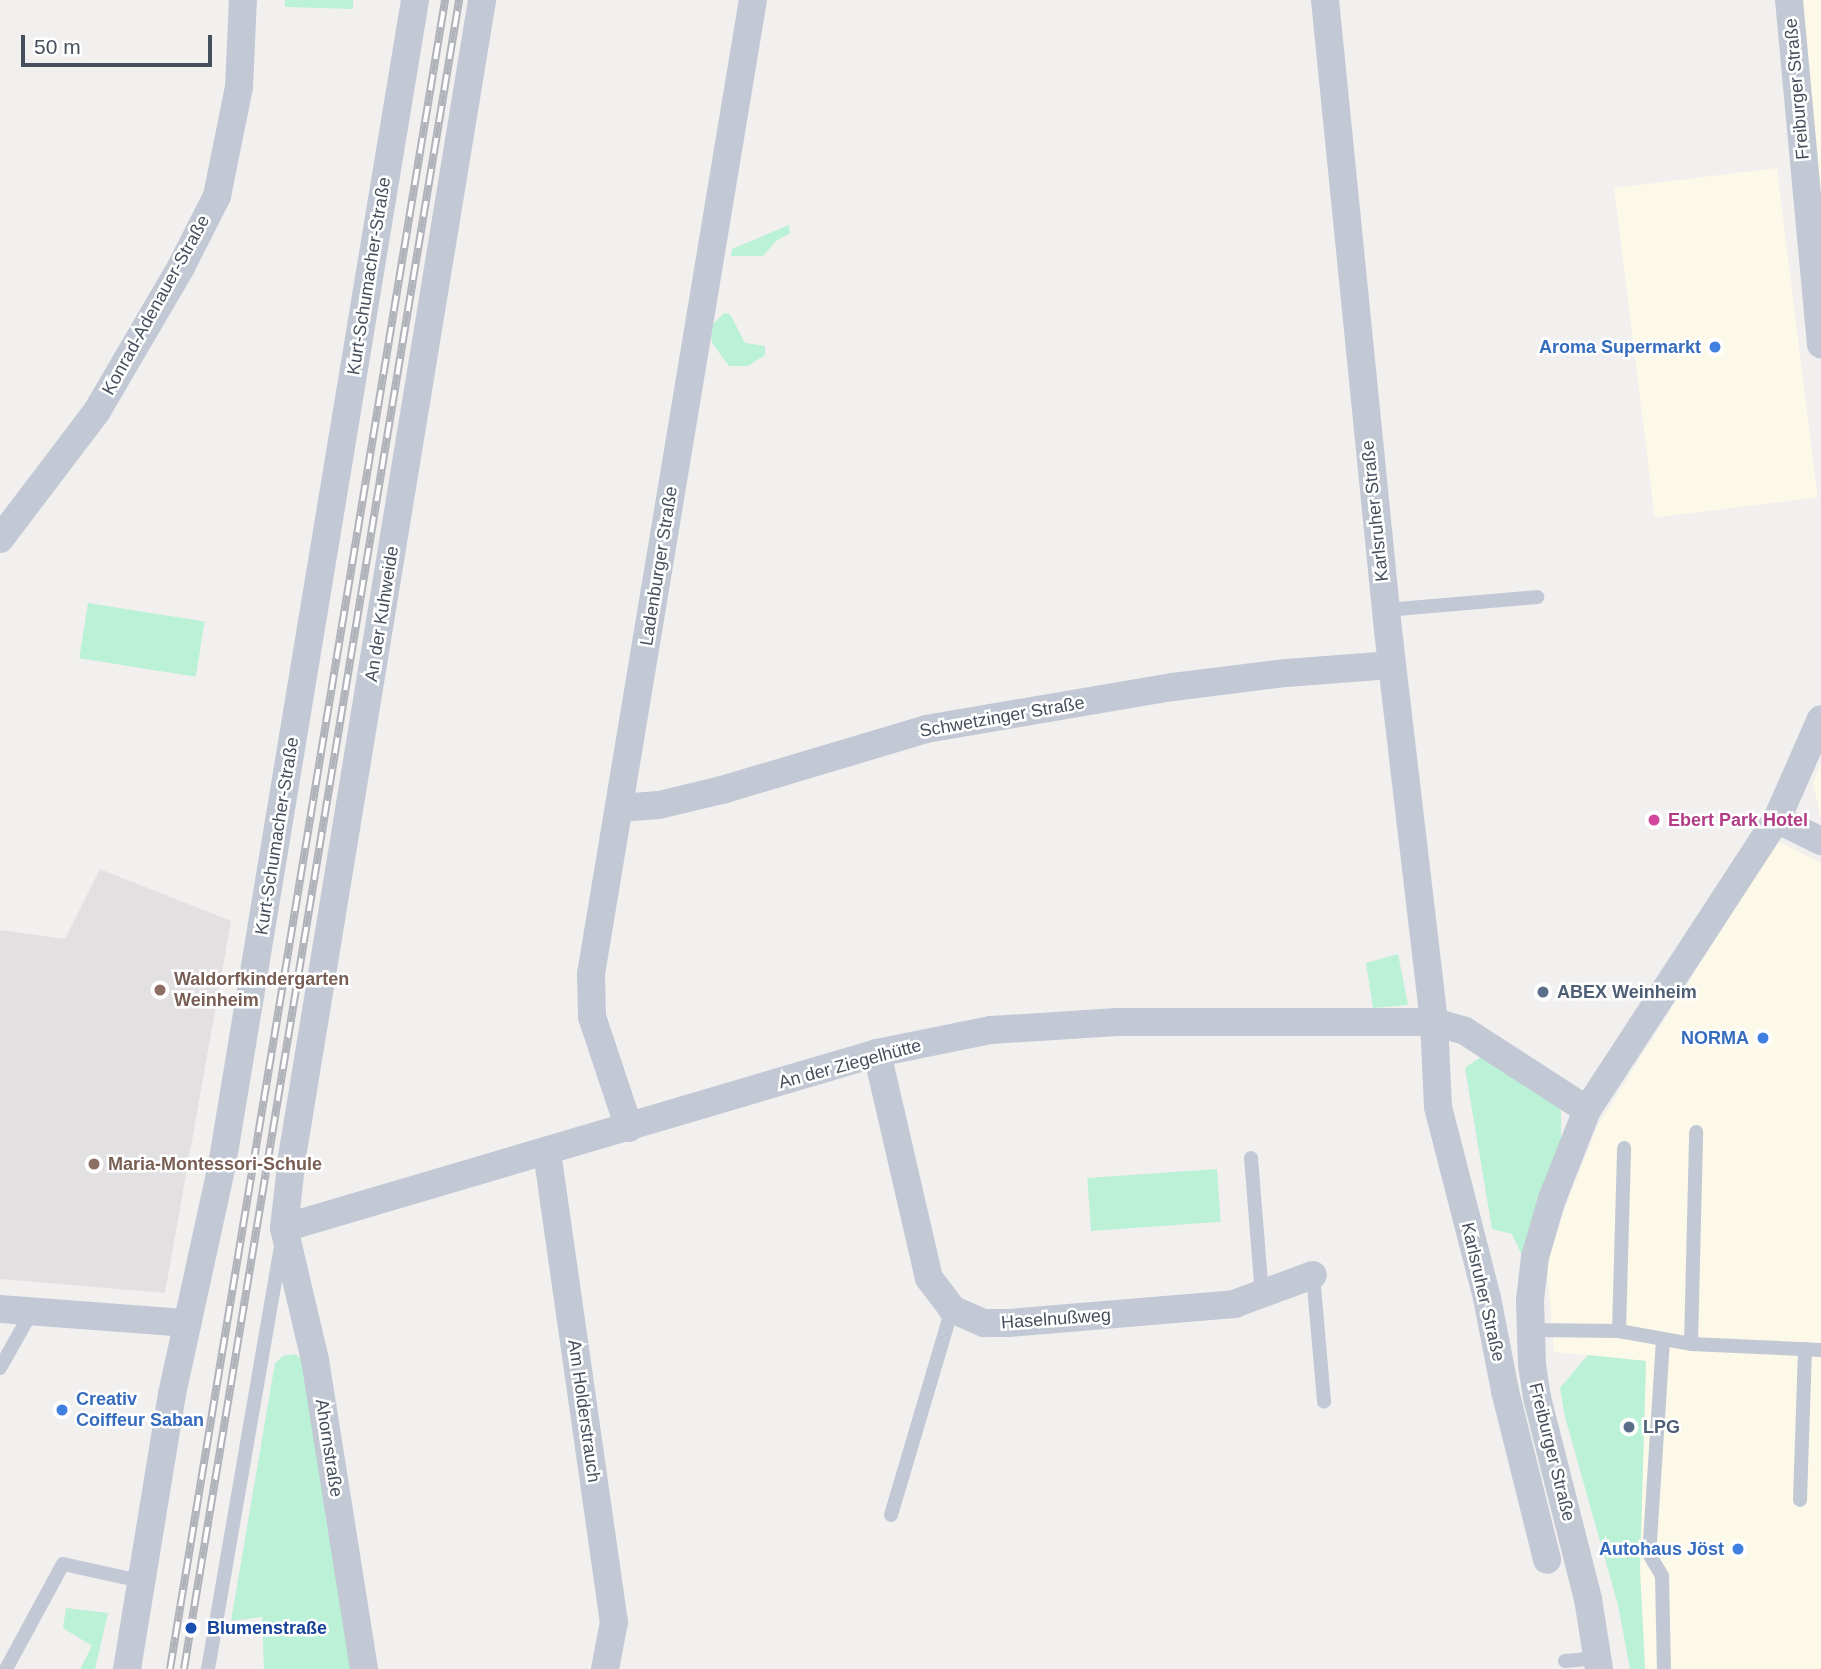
<!DOCTYPE html>
<html>
<head>
<meta charset="utf-8">
<style>
  body { margin:0 }
  #map { position:relative; width:1821px; height:1669px; overflow:hidden; background:#f2efef; font-family:Arial,sans-serif }
  div>[style] { position:absolute }
  .commercial>* { inset:0; background:#fdf9e8; transform-origin:0 0 }
  .education>* { inset:0; background:#e3e0e1 }
  .green>* { inset:0; background:#bbf1d6; transform-origin:0 0 }
  .lane>* { height:14px; margin:-7px; padding:0 7px; transform-origin:7px; border-radius:7px; background:#c2c9d5 }
  .street>* { height:28px; margin:-14px; padding:0 14px; transform-origin:14px; border-radius:14px; background:#c2c9d5 }
  .rail>* { height:8px; margin-top:-4px; transform-origin:0; background:repeating-linear-gradient(90deg,#fff 0 16px,#b1b3ba 0 32px); box-sizing:border-box; border-block:2px solid #b1b3ba }
  .dots>* { width:19px; height:19px; translate:-50% -50%; box-sizing:border-box; border:4px solid #fff; border-radius:50% }
  span { translate:-50% -50%; white-space:nowrap; text-align:center; line-height:1.15; -webkit-text-stroke:5px #fff; paint-order:stroke }
  .street-label { font-size:18px; color:#46505d }
  .shop-label { font-size:18px; color:#366cbe; font-weight:700 }
  .right { translate:-100% -50%; text-align:right }
  .left { translate:0 -50%; text-align:left }
  .hotel-label { font-size:18px; color:#b23c85; font-weight:700 }
  .education-label { font-size:18px; color:#785e54; font-weight:700 }
  .service-label { font-size:18px; color:#4e5e75; font-weight:700 }
  .transit-label { font-size:18px; color:#164399; font-weight:700 }
  .scale { position:absolute; left:21px; top:35px; width:191px; height:32px; box-sizing:border-box; border:4px solid #46505d; border-top:0; padding-left:9px; font-size:21px; line-height:24px; white-space:nowrap; color:#46505d; -webkit-text-stroke:5px #fff; paint-order:stroke }
</style>
</head>
<body>
<div id="map">
  <div class="commercial">
    <i style="clip-path:polygon(1801px 0,1821px 0,1821px 208px)"></i>
    <i style="left:1777px;top:168px;width:332px;height:164px;rotate:83deg"></i>
    <i style="clip-path:polygon(1821px 763px,1821px 819px,1813px 783px)"></i>
    <i style="clip-path:polygon(1778px 841px,1821px 863px,1821px 1669px,1645px 1669px,1640px 1570px,1646px 1361px,1554px 1352px,1546px 1256px,1598px 1125px)"></i>
  </div>
  <div class="education">
    <i style="clip-path:polygon(100px 869px,231px 921px,165px 1293px,0 1279px,0 930px,65px 939px)"></i>
  </div>
  <div class="green">
    <i style="clip-path:polygon(285px 0,353px 0,353px 9px,285px 7px)"></i>
    <i style="clip-path:polygon(789px 225px,790px 233px,776px 241px,763px 256px,731px 256px,732px 249px)"></i>
    <i style="clip-path:polygon(724px 313px,730px 314px,745px 343px,765px 346px,765px 355px,748px 366px,729px 366px,712px 343px,710px 327px)"></i>
    <i style="left:88px;top:603px;width:118px;height:56px;rotate:9deg"></i>
    <i style="clip-path:polygon(1398px 954px,1408px 1005px,1373px 1008px,1366px 963px)"></i>
    <i style="clip-path:polygon(1484px 1055px,1541px 1087px,1561px 1111px,1561px 1147px,1523px 1258px,1512px 1234px,1492px 1229px,1465px 1068px)"></i>
    <i style="left:1217px;top:1169px;width:53px;height:130px;rotate:86deg"></i>
    <i style="clip-path:polygon(295px 1354px,305px 1362px,351px 1669px,264px 1669px,262px 1617px,231px 1621px,275px 1363px,283px 1356px)"></i>
    <i style="clip-path:polygon(1588px 1355px,1646px 1361px,1640px 1570px,1645px 1669px,1630px 1669px,1618px 1605px,1565px 1417px,1560px 1388px)"></i>
    <i style="clip-path:polygon(66px 1608px,108px 1613px,95px 1669px,80px 1669px,92px 1646px,63px 1628px)"></i>
  </div>
  <div class="lane">
    <i style="left:1386px;top:610px;width:152px;rotate:-4.9deg"></i>
    <i style="left:1251px;top:1158px;width:136px;rotate:85.4deg"></i>
    <i style="left:1313px;top:1275px;width:127px;rotate:85deg"></i>
    <i style="left:1530px;top:1330px;width:89px;rotate:0.6deg"></i>
    <i style="left:1619px;top:1331px;width:73px;rotate:10.2deg"></i>
    <i style="left:1691px;top:1344px;width:130px;rotate:2.6deg"></i>
    <i style="left:1619px;top:1331px;width:183px;rotate:-88.4deg"></i>
    <i style="left:1663px;top:1340px;width:214px;rotate:93.7deg"></i>
    <i style="left:1649px;top:1554px;width:26px;rotate:59deg"></i>
    <i style="left:1662px;top:1576px;width:93px;rotate:88.8deg"></i>
    <i style="left:1691px;top:1344px;width:212px;rotate:-88.6deg"></i>
    <i style="left:0;top:1368px;width:65px;rotate:-60.7deg"></i>
    <i style="left:1800px;top:1500px;width:151px;rotate:-88.1deg"></i>
    <i style="left:891px;top:1515px;width:215px;rotate:-73.5deg"></i>
    <i style="left:1565px;top:1661px;width:33px;rotate:-5deg"></i>
    <i style="left:6px;top:1669px;width:119px;rotate:-61.5deg"></i>
    <i style="left:63px;top:1564px;width:79px;rotate:12.4deg"></i>
    <i style="left:208px;top:1669px;width:428px;rotate:-80.2deg"></i>
  </div>
  <div class="street">
    <i style="left:1325px;top:0;width:633px;rotate:84.29deg"></i>
    <i style="left:1388px;top:630px;width:395px;rotate:83.3deg"></i>
    <i style="left:1434px;top:1022px;width:85px;rotate:87.3deg"></i>
    <i style="left:1438px;top:1107px;width:197px;rotate:75.6deg"></i>
    <i style="left:1487px;top:1298px;width:95px;rotate:79deg"></i>
    <i style="left:1505px;top:1391px;width:174px;rotate:76deg"></i>
    <i style="left:1789px;top:0;width:346px;rotate:84.7deg"></i>
    <i style="left:0;top:539px;width:161px;rotate:-52.8deg"></i>
    <i style="left:97px;top:411px;width:167px;rotate:-59.7deg"></i>
    <i style="left:181px;top:267px;width:80px;rotate:-63.1deg"></i>
    <i style="left:217px;top:196px;width:111px;rotate:-78.6deg"></i>
    <i style="left:239px;top:87px;width:87px;rotate:-87.4deg"></i>
    <i style="left:619px;top:808px;width:40px;rotate:-4.3deg"></i>
    <i style="left:659px;top:805px;width:65px;rotate:-13.4deg"></i>
    <i style="left:722px;top:790px;width:213px;rotate:-16.6deg"></i>
    <i style="left:926px;top:729px;width:251px;rotate:-9.7deg"></i>
    <i style="left:1173px;top:687px;width:114px;rotate:-7.1deg"></i>
    <i style="left:1286px;top:673px;width:106px;rotate:-4.3deg"></i>
    <i style="left:1777px;top:819px;width:49px;rotate:26.6deg"></i>
    <i style="left:877px;top:1053px;width:231px;rotate:77deg"></i>
    <i style="left:929px;top:1278px;width:39px;rotate:53deg"></i>
    <i style="left:952px;top:1309px;width:35px;rotate:24deg"></i>
    <i style="left:984px;top:1323px;width:25px"></i>
    <i style="left:1009px;top:1323px;width:226px;rotate:-4.8deg"></i>
    <i style="left:1234px;top:1304px;width:84px;rotate:-20.2deg"></i>
    <i style="left:629px;top:1128px;width:117px;rotate:-108.4deg"></i>
    <i style="left:592px;top:1017px;width:43px;rotate:-91.3deg"></i>
    <i style="left:591px;top:974px;width:987px;rotate:-80.56deg"></i>
    <i style="left:547px;top:1152px;width:475px;rotate:81.9deg"></i>
    <i style="left:614px;top:1622px;width:48px;rotate:100.8deg"></i>
    <i style="left:284px;top:1228px;width:618px;rotate:-16.44deg"></i>
    <i style="left:877px;top:1053px;width:116px;rotate:-11.4deg"></i>
    <i style="left:991px;top:1030px;width:126px;rotate:-3.6deg"></i>
    <i style="left:1117px;top:1022px;width:317px"></i>
    <i style="left:1434px;top:1022px;width:32px;rotate:16deg"></i>
    <i style="left:1465px;top:1031px;width:145px;rotate:32.9deg"></i>
    <i style="left:0;top:1309px;width:188px;rotate:4.3deg"></i>
    <i style="left:127px;top:1669px;width:279px;rotate:-80.7deg"></i>
    <i style="left:172px;top:1394px;width:234px;rotate:-77.7deg"></i>
    <i style="left:222px;top:1165px;width:1181px;rotate:-80.59deg"></i>
    <i style="left:364px;top:1669px;width:313px;rotate:-99deg"></i>
    <i style="left:315px;top:1360px;width:136px;rotate:-103.2deg"></i>
    <i style="left:284px;top:1228px;width:71px;rotate:-83.6deg"></i>
    <i style="left:292px;top:1157px;width:1172px;rotate:-80.67deg"></i>
    <i style="left:1599px;top:1669px;width:71px;rotate:-98.9deg"></i>
    <i style="left:1588px;top:1599px;width:208px;rotate:-104.2deg"></i>
    <i style="left:1537px;top:1397px;width:32px;rotate:-99deg"></i>
    <i style="left:1532px;top:1365px;width:65px;rotate:-91.8deg"></i>
    <i style="left:1530px;top:1300px;width:43px;rotate:-83.4deg"></i>
    <i style="left:1535px;top:1257px;width:60px;rotate:-73.7deg"></i>
    <i style="left:1552px;top:1199px;width:96px;rotate:-68.5deg"></i>
    <i style="left:1587px;top:1110px;width:348px;rotate:-56.9deg"></i>
    <i style="left:1777px;top:819px;width:109px;rotate:-66.3deg"></i>
  </div>
  <div class="rail">
    <i style="left:170px;top:1669px;width:1692px;rotate:-80.64deg"></i>
    <i style="left:184px;top:1669px;width:1692px;rotate:-80.64deg"></i>
  </div>
  <div class="dots">
    <i style="left:1715px;top:347px;background:#3f7fe0"></i>
    <i style="left:1654px;top:820px;background:#d1479c"></i>
    <i style="left:160px;top:990px;background:#8d6e63"></i>
    <i style="left:1543px;top:992px;background:#5c6f8a"></i>
    <i style="left:1763px;top:1038px;background:#3f7fe0"></i>
    <i style="left:94px;top:1164px;background:#8d6e63"></i>
    <i style="left:62px;top:1410px;background:#3f7fe0"></i>
    <i style="left:1629px;top:1427px;background:#5c6f8a"></i>
    <i style="left:1738px;top:1549px;background:#3f7fe0"></i>
    <i style="left:191px;top:1628px;background:#1a4fb4"></i>
  </div>
  <div class="street-label">
    <span style="left:1797px;top:89px;rotate:-95deg">Freiburger Straße</span>
    <span style="left:369px;top:276px;rotate:-81deg">Kurt-Schumacher-Straße</span>
    <span style="left:156px;top:305px;rotate:-61deg">Konrad-Adenauer-Straße</span>
    <span style="left:1375px;top:511px;rotate:-96deg">Karlsruher Straße</span>
    <span style="left:659px;top:566px;rotate:-81deg">Ladenburger Straße</span>
    <span style="left:382px;top:614px;rotate:-81deg">An der Kuhweide</span>
    <span style="left:1002px;top:717px;rotate:-10deg">Schwetzinger Straße</span>
    <span style="left:277px;top:836px;rotate:-81deg">Kurt-Schumacher-Straße</span>
    <span style="left:850px;top:1064px;rotate:-15deg">An der Ziegelhütte</span>
    <span style="left:1483px;top:1292px;rotate:77deg">Karlsruher Straße</span>
    <span style="left:1056px;top:1319px;rotate:-4deg">Haselnußweg</span>
    <span style="left:584px;top:1411px;rotate:82deg">Am Holderstrauch</span>
    <span style="left:329px;top:1448px;rotate:81deg">Ahornstraße</span>
    <span style="left:1552px;top:1452px;rotate:76deg">Freiburger Straße</span>
  </div>
  <div class="shop-label">
    <span class="right" style="left:1701px;top:347px">Aroma Supermarkt</span>
    <span class="right" style="left:1749px;top:1038px">NORMA</span>
    <span class="left" style="left:76px;top:1410px">Creativ<br>Coiffeur Saban</span>
    <span class="right" style="left:1724px;top:1549px">Autohaus Jöst</span>
  </div>
  <div class="hotel-label">
    <span class="left" style="left:1668px;top:820px">Ebert Park Hotel</span>
  </div>
  <div class="education-label">
    <span class="left" style="left:174px;top:990px">Waldorfkindergarten<br>Weinheim</span>
    <span class="left" style="left:108px;top:1164px">Maria-Montessori-Schule</span>
  </div>
  <div class="service-label">
    <span class="left" style="left:1557px;top:992px">ABEX Weinheim</span>
    <span class="left" style="left:1643px;top:1427px">LPG</span>
  </div>
  <div class="transit-label">
    <span class="left" style="left:207px;top:1628px">Blumenstraße</span>
  </div>
  <div class="scale">50 m</div>
</div>
</body>
</html>
